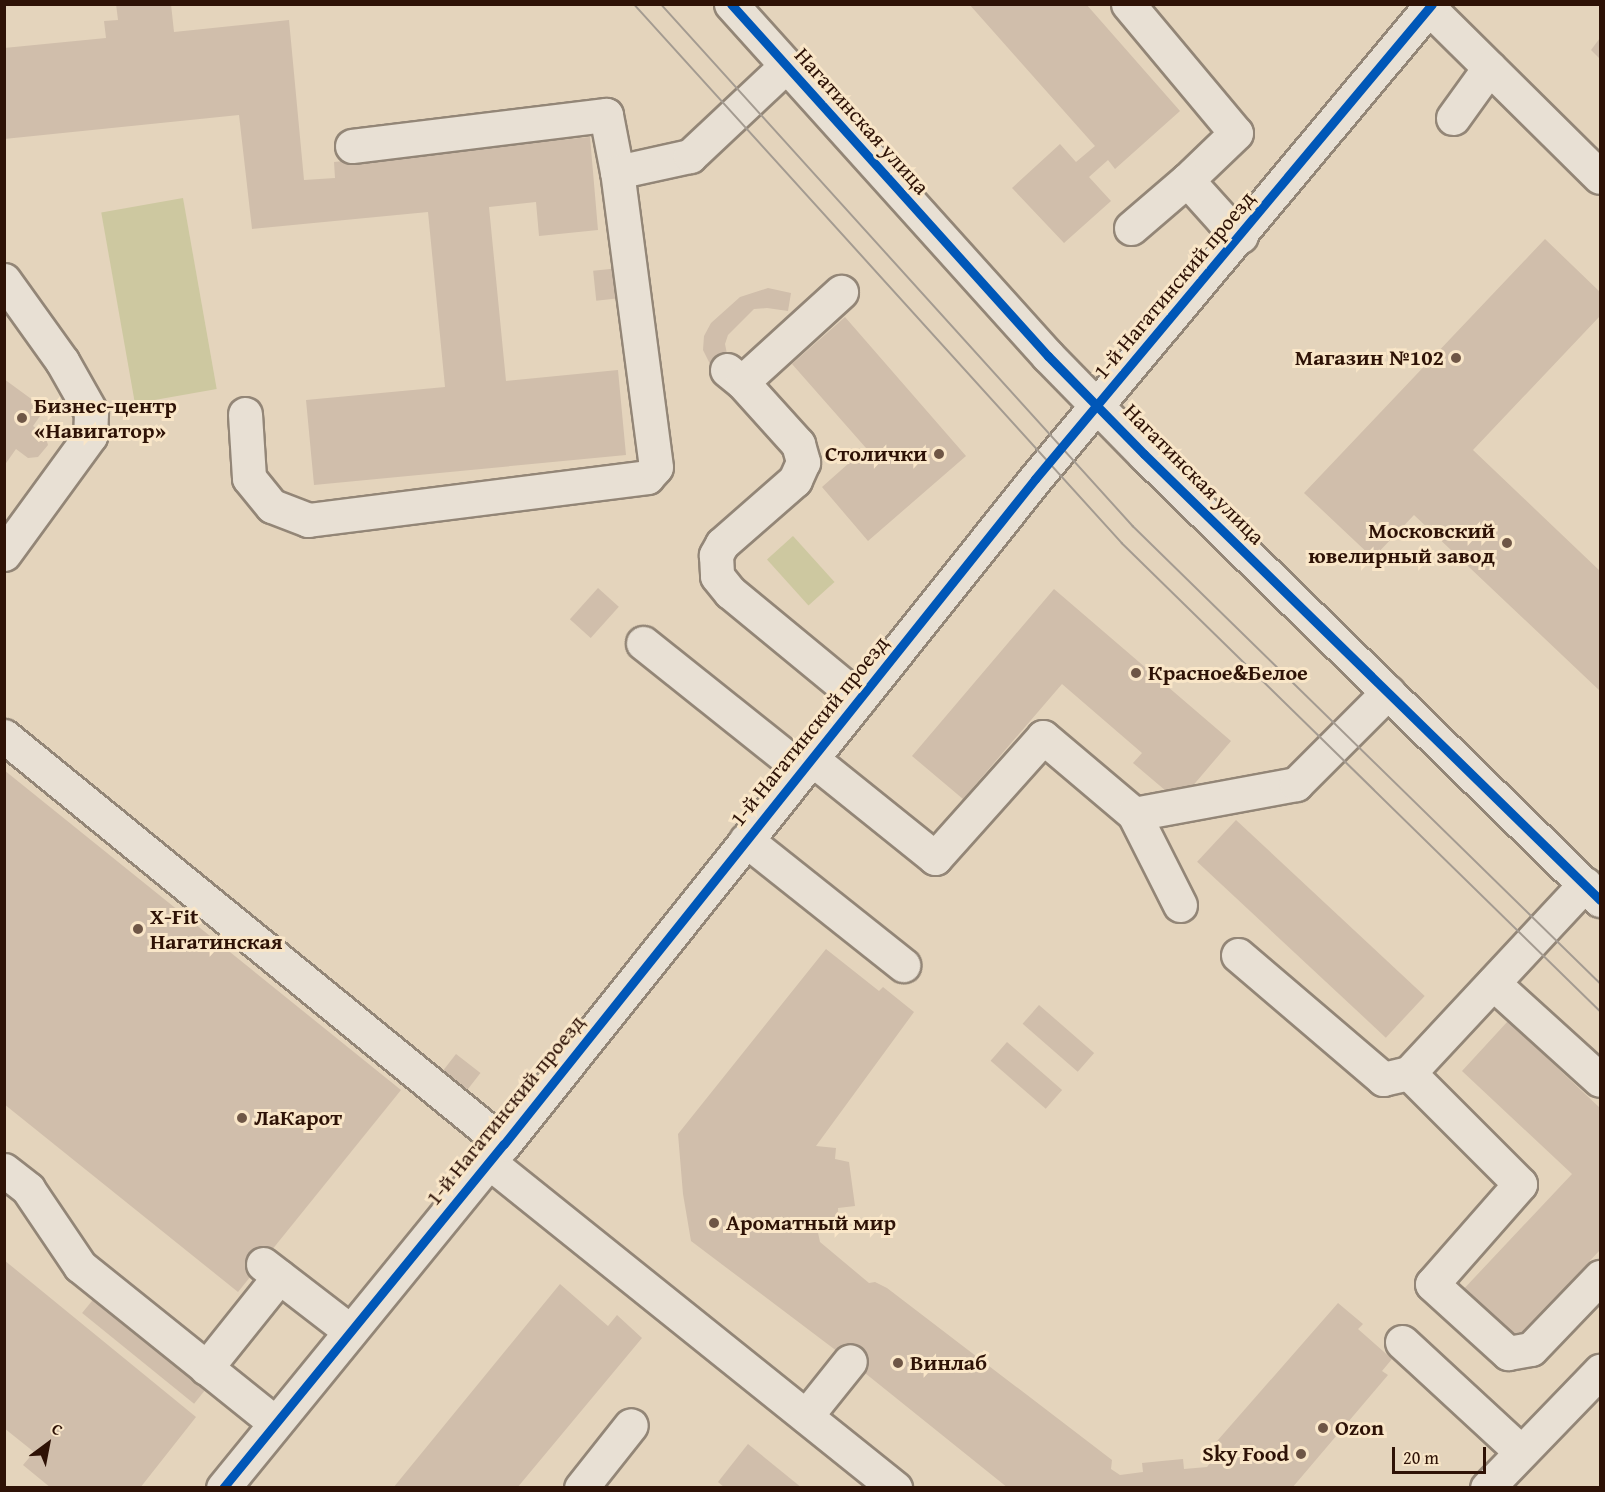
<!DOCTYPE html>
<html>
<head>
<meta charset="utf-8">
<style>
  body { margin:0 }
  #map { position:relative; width:1605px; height:1492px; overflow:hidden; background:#e4d4bc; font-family:"Gentium Book Plus",serif }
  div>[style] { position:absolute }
  .green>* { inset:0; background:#cdc8a0; transform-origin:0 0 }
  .building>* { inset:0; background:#d0beab; transform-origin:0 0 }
  .roads { filter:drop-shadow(2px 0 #938677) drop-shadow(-2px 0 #938677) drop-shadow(0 2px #938677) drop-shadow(0 -2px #938677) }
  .minor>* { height:33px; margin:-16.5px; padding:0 16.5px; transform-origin:16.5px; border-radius:16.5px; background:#e8e0d4 }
  .tram>* { height:1.5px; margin:-0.75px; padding:0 0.75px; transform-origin:0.75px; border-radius:0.75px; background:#a49b91 }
  .cycleway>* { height:9px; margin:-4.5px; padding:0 4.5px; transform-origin:4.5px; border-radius:4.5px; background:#0057b8 }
  .dots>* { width:16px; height:16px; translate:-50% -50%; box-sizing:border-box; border:3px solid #f9e6c8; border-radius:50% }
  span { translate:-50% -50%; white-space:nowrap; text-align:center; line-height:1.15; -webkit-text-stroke:6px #f9e6c8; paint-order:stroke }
  .street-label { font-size:22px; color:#2e1206 }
  .poi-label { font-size:22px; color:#2e1206; font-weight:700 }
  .right { translate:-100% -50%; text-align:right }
  .left { translate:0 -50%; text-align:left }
  .frame { position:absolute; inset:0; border:6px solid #2e1206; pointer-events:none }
  .north { position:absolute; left:18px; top:1414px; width:60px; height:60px; -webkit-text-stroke:4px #f9e6c8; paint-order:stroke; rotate:32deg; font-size:16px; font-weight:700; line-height:24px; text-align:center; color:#2e1206 }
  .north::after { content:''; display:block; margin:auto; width:21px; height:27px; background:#2e1206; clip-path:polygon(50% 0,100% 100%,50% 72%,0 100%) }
  .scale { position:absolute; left:1392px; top:1447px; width:94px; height:27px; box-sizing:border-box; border:3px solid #2e1206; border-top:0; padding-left:8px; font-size:18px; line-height:21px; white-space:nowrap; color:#2e1206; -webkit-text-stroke:4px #f9e6c8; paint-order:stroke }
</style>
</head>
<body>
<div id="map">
  <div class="green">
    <i style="left:183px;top:198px;width:194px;height:83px;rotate:80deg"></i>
    <i style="left:793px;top:536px;width:62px;height:35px;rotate:48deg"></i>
  </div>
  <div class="building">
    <i style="clip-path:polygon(116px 4px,171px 4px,174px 32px,289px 20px,304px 180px,335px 178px,334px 162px,590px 137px,598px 230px,539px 236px,536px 202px,489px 207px,506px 381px,618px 370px,626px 455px,314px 485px,306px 400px,445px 387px,428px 212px,252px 229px,239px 115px,4px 139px,4px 48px,106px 38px,104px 21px,118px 20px)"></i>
    <i style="clip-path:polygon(969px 4px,1086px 4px,1180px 111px,1115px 169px,1108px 160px,1089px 177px,1111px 201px,1064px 243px,1012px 188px,1060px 144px,1076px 162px,1095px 146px)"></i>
    <i style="clip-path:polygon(1600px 38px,1600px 59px,1591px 50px)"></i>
    <i style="clip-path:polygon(1545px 239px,1600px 292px,1600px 316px,1473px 450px,1600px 571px,1600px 691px,1414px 515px,1373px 558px,1304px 493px)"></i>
    <i style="left:620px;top:268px;width:30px;height:27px;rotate:84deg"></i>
    <i style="clip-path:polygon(768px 288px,791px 293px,788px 311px,767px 308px,754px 309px,728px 335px,725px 344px,727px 354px,713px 370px,703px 350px,704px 336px,711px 323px,740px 297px)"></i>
    <i style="clip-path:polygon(845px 317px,966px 456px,868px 541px,822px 487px,866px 448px,792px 364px)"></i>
    <i style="clip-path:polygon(4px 379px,45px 409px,33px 426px,45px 435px,48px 445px,38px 457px,28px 458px,16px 449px,4px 466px)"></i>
    <i style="left:598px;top:588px;width:28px;height:42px;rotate:42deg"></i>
    <i style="clip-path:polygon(1054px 589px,1231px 741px,1179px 802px,1133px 763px,1142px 753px,1062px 684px,963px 799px,912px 756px)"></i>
    <i style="clip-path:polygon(4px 770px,401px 1090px,238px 1292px,4px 1104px)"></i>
    <i style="left:1236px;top:820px;width:258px;height:57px;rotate:43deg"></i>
    <i style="clip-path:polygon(826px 949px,879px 991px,883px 987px,914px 1012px,816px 1146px,836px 1148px,835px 1159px,849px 1162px,855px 1206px,838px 1208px,839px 1228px,817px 1228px,820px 1242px,869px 1283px,875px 1282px,887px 1288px,1112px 1460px,1111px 1469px,1120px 1475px,1143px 1472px,1142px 1463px,1162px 1461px,1183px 1459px,1184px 1469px,1207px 1467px,1214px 1458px,1211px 1448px,1338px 1303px,1363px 1324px,1358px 1329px,1392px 1359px,1382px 1371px,1388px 1375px,1292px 1488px,1008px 1488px,850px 1361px,691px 1241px,683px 1194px,678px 1134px)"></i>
    <i style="left:1039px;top:1005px;width:73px;height:25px;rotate:41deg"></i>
    <i style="clip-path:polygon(1508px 1021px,1600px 1108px,1600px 1250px,1512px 1344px,1459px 1294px,1572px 1174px,1462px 1071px)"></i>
    <i style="left:1007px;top:1042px;width:73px;height:25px;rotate:41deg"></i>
    <i style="left:456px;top:1054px;width:31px;height:24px;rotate:38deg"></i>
    <i style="clip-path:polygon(4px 1260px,196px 1417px,140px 1488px,51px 1488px,23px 1465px,34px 1452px,4px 1428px)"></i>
    <i style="clip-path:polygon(560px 1284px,608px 1326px,617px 1315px,642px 1338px,517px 1488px,393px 1488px)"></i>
    <i style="left:96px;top:1296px;width:144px;height:22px;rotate:39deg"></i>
    <i style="clip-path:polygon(748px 1444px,802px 1488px,725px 1488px,718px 1482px)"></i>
  </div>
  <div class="roads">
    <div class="minor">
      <i style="left:731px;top:4px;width:474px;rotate:48deg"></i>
      <i style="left:1048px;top:356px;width:137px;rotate:45.6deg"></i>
      <i style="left:1144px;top:454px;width:638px;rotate:44.36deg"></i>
      <i style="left:1128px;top:4px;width:168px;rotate:50.1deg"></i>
      <i style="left:1236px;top:133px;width:68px;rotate:136.2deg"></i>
      <i style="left:1429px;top:8px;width:240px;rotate:44.7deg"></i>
      <i style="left:1453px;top:118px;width:62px;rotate:-54.2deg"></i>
      <i style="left:352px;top:146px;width:256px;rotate:-7deg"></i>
      <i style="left:606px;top:115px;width:58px;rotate:79.1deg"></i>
      <i style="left:1131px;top:228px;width:74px;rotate:-40.6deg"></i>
      <i style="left:1187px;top:180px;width:54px;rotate:48deg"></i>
      <i style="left:1223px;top:220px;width:24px;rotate:42deg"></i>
      <i style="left:4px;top:280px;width:100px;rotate:54.4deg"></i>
      <i style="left:62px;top:361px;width:59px;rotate:60.4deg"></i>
      <i style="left:91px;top:412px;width:24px;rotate:92deg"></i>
      <i style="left:90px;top:436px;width:146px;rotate:126.1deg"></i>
      <i style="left:727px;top:370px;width:19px;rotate:39deg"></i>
      <i style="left:742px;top:382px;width:84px;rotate:47.9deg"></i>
      <i style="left:798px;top:444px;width:19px;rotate:74deg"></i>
      <i style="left:803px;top:462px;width:20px;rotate:114deg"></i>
      <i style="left:795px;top:480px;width:97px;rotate:138.8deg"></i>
      <i style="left:722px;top:544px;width:13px;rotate:119deg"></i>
      <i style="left:716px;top:555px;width:21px;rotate:87deg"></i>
      <i style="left:717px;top:576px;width:21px;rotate:51deg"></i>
      <i style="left:730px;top:592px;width:168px;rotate:39.5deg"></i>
      <i style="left:742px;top:382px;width:134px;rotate:-42.3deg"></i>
      <i style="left:245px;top:414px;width:64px;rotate:86.4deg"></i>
      <i style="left:249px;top:478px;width:36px;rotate:51deg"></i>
      <i style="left:272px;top:506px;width:39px;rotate:21deg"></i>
      <i style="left:308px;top:520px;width:342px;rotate:-7.2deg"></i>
      <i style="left:647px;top:477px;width:13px;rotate:-48deg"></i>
      <i style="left:656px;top:467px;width:298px;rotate:-97.5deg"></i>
      <i style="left:617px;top:172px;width:75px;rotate:-12.4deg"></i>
      <i style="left:690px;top:156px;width:132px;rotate:-43.2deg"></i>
      <i style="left:643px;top:643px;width:203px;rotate:38.6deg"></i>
      <i style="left:4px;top:736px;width:645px;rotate:39.21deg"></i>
      <i style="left:812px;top:759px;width:158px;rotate:38.8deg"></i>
      <i style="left:935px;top:858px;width:162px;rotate:-48.2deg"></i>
      <i style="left:1043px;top:737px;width:119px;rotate:40.2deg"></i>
      <i style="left:1134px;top:814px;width:102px;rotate:63.2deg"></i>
      <i style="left:1134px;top:814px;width:165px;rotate:-10.5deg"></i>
      <i style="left:1296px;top:784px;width:130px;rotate:-45deg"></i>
      <i style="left:746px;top:840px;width:201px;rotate:38.5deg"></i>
      <i style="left:1585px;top:884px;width:258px;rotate:133deg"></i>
      <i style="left:1409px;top:1073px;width:157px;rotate:45deg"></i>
      <i style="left:1520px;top:1184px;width:133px;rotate:131.3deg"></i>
      <i style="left:1432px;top:1284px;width:103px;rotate:42.2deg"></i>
      <i style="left:1508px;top:1353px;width:23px;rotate:-10deg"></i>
      <i style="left:1531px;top:1349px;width:100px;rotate:-46.2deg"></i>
      <i style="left:1238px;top:955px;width:191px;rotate:40.5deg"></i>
      <i style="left:1383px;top:1079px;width:27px;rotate:-13deg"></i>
      <i style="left:1493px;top:983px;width:144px;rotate:42.2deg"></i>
      <i style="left:489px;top:1162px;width:521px;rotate:38.76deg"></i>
      <i style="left:4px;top:1170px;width:31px;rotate:38deg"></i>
      <i style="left:28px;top:1189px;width:93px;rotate:56deg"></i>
      <i style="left:80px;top:1266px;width:250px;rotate:38.8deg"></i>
      <i style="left:263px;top:1264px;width:110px;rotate:37.6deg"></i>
      <i style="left:1402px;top:1342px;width:162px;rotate:42.7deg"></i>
      <i style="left:206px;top:1368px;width:117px;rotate:-51.3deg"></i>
      <i style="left:806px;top:1416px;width:70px;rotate:-51.3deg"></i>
      <i style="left:223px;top:1488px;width:444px;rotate:-50.8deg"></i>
      <i style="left:504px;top:1144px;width:851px;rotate:-51.39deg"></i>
      <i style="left:1035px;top:479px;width:619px;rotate:-50.11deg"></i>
      <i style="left:581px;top:1488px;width:80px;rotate:-51.6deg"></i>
      <i style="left:1487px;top:1488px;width:163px;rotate:-46deg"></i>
    </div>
  </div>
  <div class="tram">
    <i style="left:634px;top:4px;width:727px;rotate:47.84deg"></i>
    <i style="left:1122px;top:543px;width:669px;rotate:44.39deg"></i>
    <i style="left:661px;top:4px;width:704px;rotate:47.88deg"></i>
    <i style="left:1133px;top:526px;width:653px;rotate:44.38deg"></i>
  </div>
  <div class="cycleway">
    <i style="left:731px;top:4px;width:474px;rotate:48deg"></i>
    <i style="left:1048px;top:356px;width:137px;rotate:45.6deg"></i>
    <i style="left:1144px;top:454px;width:638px;rotate:44.36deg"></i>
    <i style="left:223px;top:1488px;width:444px;rotate:-50.8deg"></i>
    <i style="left:504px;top:1144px;width:851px;rotate:-51.39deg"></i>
    <i style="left:1035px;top:479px;width:619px;rotate:-50.11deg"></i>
  </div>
  <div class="dots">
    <i style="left:1456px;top:358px;background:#6e5646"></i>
    <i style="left:22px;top:418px;background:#6e5646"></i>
    <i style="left:939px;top:454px;background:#6e5646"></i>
    <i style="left:1507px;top:543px;background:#6e5646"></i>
    <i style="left:1136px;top:673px;background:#6e5646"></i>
    <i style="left:138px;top:929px;background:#6e5646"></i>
    <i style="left:242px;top:1118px;background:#6e5646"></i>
    <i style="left:714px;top:1223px;background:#6e5646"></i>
    <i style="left:898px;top:1363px;background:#6e5646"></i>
    <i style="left:1323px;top:1428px;background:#6e5646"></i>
    <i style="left:1301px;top:1454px;background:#6e5646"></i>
  </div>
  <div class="street-label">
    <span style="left:862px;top:121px;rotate:48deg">Нагатинская улица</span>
    <span style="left:1174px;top:285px;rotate:-50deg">1-й Нагатинский проезд</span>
    <span style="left:1194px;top:474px;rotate:45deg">Нагатинская улица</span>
    <span style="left:809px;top:731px;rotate:-51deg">1-й Нагатинский проезд</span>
    <span style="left:505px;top:1110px;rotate:-51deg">1-й Нагатинский проезд</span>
  </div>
  <div class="poi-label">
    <span class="right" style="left:1444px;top:358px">Магазин №102</span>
    <span class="left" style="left:34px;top:418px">Бизнес-центр<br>«Навигатор»</span>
    <span class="right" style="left:927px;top:454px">Столички</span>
    <span class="right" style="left:1495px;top:543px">Московский<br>ювелирный завод</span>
    <span class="left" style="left:1148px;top:673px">Красное&amp;Белое</span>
    <span class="left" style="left:150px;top:929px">X-Fit<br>Нагатинская</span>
    <span class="left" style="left:254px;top:1118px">ЛаКарот</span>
    <span class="left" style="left:726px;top:1223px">Ароматный мир</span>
    <span class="left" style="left:910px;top:1363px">Винлаб</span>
    <span class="left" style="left:1335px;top:1428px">Ozon</span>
    <span class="right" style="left:1289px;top:1454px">Sky Food</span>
  </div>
  <div class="frame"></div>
  <div class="north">С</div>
  <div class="scale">20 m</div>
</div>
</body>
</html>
